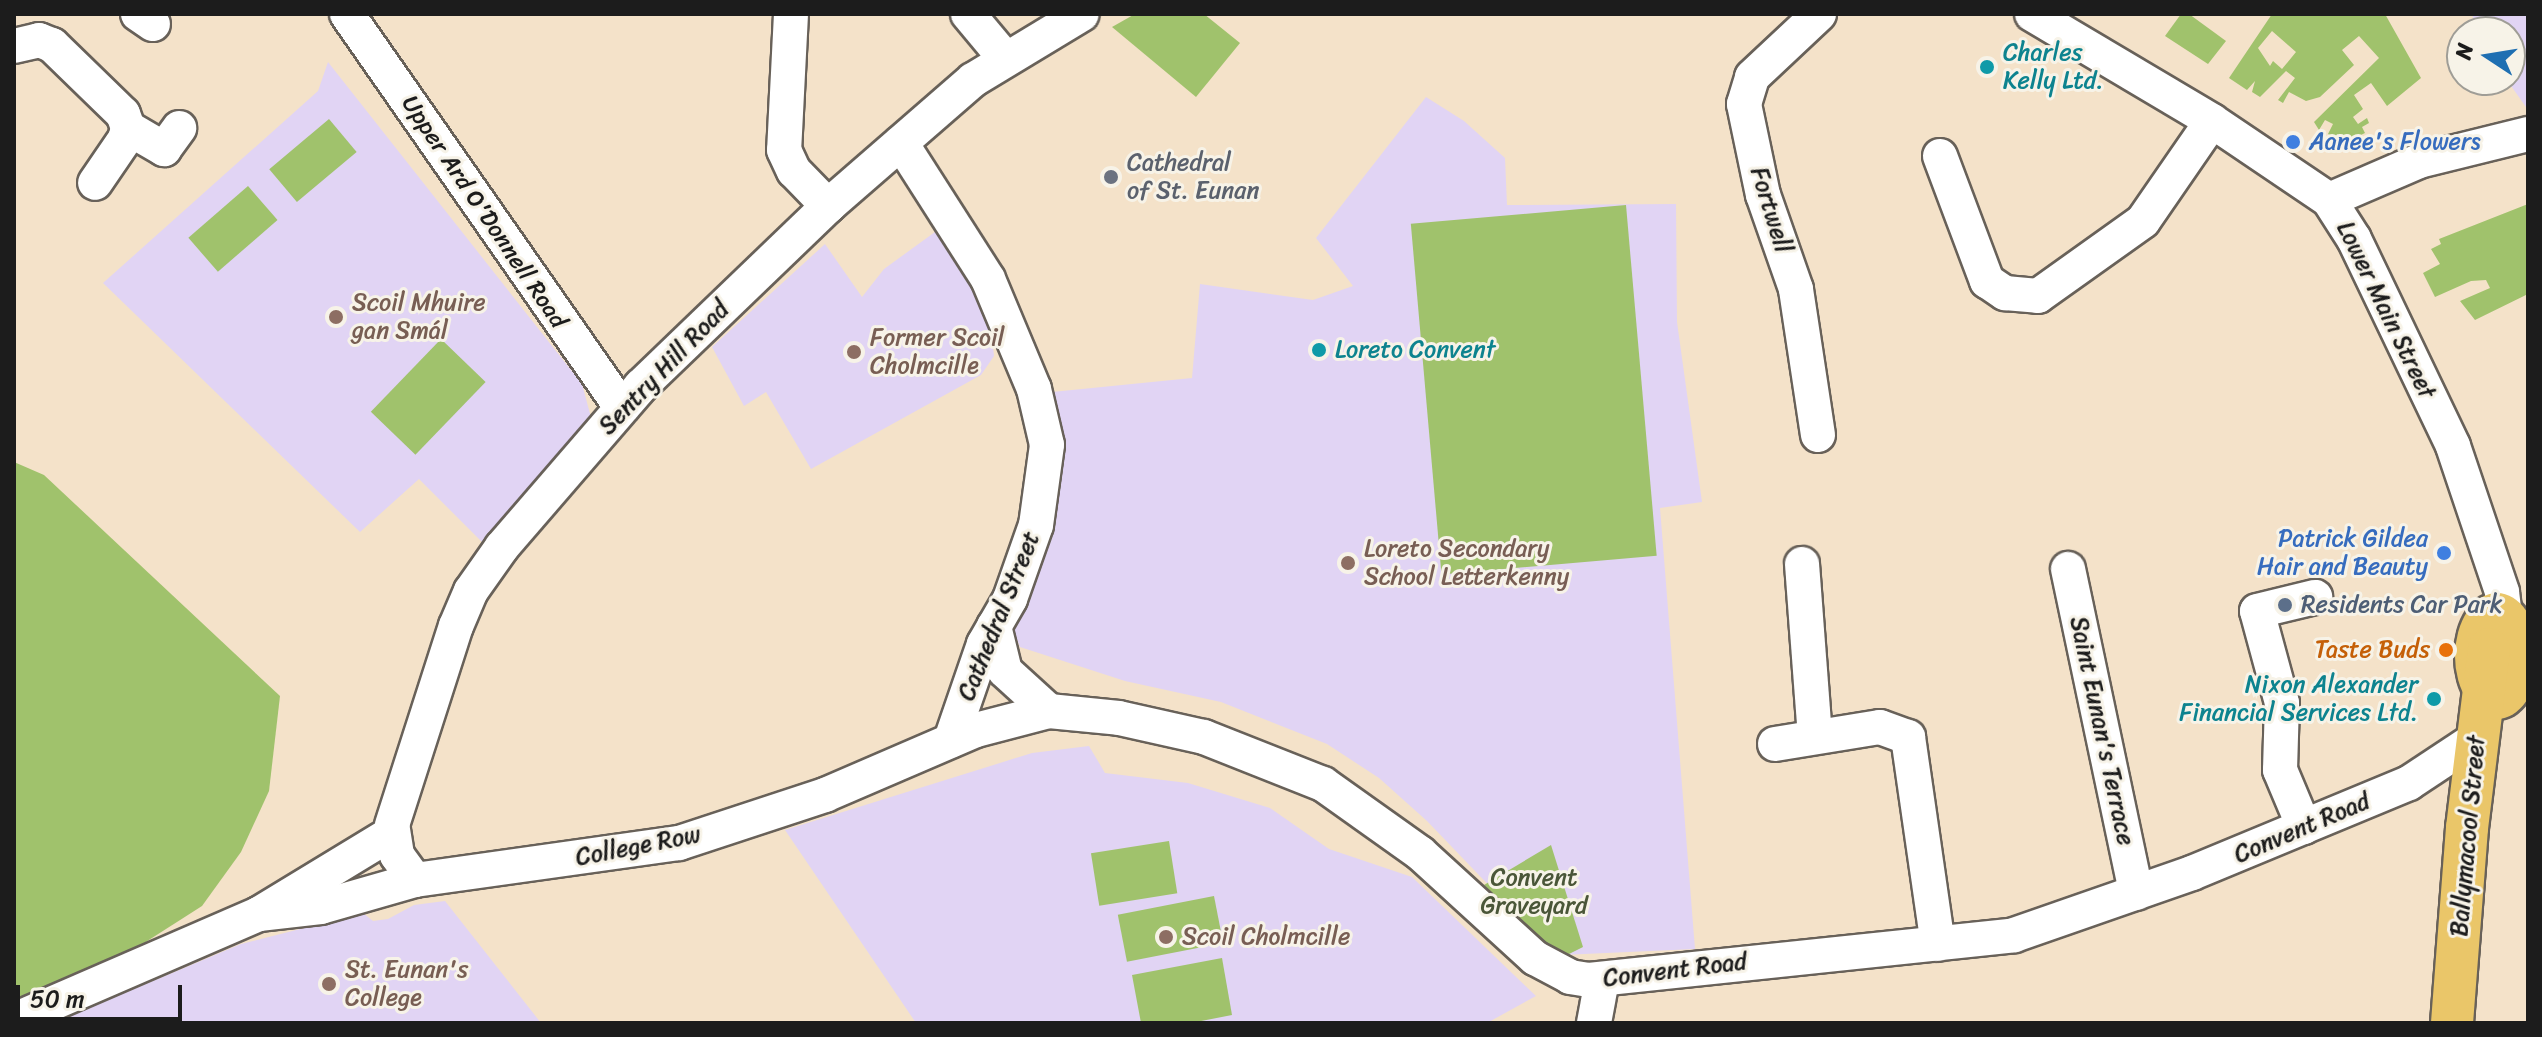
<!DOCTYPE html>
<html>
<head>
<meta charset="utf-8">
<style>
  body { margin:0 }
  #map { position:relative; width:2542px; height:1037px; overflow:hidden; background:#f4e2c9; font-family:Sriracha,sans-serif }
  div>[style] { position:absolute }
  .built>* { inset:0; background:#e1d4f4 }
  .green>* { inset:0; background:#a0c26c; transform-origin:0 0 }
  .roads { filter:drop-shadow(2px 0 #686159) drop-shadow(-2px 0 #686159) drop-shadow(0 2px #686159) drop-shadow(0 -2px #686159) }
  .minor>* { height:34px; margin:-17px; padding:0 17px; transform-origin:17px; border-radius:17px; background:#fff }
  .major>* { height:42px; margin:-21px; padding:0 21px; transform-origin:21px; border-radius:21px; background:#eac669 }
  .major>.ring { margin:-21px; padding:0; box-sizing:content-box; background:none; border:42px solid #eac669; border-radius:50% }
  .dots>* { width:22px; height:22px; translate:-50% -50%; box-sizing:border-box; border:4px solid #f7f3e8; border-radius:50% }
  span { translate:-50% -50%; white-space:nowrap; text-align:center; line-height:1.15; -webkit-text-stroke:6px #f7f3e8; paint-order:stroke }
  .culture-label { font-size:24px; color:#0d838f }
  .left { translate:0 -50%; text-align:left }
  .right { translate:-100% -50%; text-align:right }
  .shop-label { font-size:24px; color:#366cbe }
  .worship-label { font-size:24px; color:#5b616d }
  .street-label { font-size:24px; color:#1c1c1c }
  .education-label { font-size:24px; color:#785e54 }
  .service-label { font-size:24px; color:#4e5e75 }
  .food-label { font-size:24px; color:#c56008 }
  .park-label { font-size:24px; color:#4a5638 }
  .frame { position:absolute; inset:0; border:16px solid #1c1c1c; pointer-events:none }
  .north { position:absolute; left:2446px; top:16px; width:80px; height:80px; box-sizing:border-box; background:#f7f3e8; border:2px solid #9f9d96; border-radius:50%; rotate:282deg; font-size:22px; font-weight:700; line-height:32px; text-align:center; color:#1c1c1c }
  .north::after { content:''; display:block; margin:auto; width:28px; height:36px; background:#1f6fb2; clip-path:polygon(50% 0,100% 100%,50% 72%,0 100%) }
  .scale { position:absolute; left:16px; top:985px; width:166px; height:36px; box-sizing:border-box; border:4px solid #1c1c1c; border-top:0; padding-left:10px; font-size:24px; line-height:28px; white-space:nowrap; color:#1c1c1c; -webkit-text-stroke:6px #f7f3e8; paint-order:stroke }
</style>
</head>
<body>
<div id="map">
  <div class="built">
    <i style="clip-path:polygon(2472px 14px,2528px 14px,2528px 110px,2507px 80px,2510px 32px,2478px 32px)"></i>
    <i style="clip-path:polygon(328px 62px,582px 384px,592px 421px,484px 544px,419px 479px,360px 532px,103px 283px,318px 91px)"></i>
    <i style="clip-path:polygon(1426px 97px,1464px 121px,1505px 158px,1507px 205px,1676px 204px,1677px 322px,1702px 502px,1660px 508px,1695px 949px,1562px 955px,1552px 951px,1427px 821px,1379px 778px,1327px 744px,1221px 702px,1125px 681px,1020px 647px,1012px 627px,1042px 393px,1192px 378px,1200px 284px,1313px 300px,1353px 286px,1316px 238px)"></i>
    <i style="clip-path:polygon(935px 232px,989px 311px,994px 356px,981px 375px,811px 469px,766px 392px,744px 406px,712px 347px,825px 244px,862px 297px,884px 269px)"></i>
    <i style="clip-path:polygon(1089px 746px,1105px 773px,1188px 783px,1270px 808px,1329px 849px,1412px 877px,1536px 996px,1487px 1023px,916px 1023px,785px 830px,1032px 753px)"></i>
    <i style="clip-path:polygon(445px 901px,541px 1023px,53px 1023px,241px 944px,363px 913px,373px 921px,388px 919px,414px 905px)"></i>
  </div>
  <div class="green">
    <i style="clip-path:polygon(1135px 14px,1204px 14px,1240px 43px,1196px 97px,1112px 27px)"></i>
    <i style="clip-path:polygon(2181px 14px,2189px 14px,2226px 41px,2208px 64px,2165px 36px)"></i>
    <i style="clip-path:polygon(evenodd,2272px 14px,2385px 14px,2421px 78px,2387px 106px,2371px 83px,2354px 95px,2363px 109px,2353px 117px,2358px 124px,2367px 118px,2369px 123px,2362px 127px,2365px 133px,2338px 146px,2341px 142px,2328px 134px,2333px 124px,2325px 120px,2319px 130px,2314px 122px,2379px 58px,2359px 36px,2342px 50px,2354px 65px,2320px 97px,2306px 101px,2289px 92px,2283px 103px,2278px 100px,2295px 78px,2286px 71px,2260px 97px,2252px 92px,2255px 81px,2247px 90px,2229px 78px,2272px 14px,2272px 31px,2296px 52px,2282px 69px,2273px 61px,2270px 66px,2258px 48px,2272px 31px)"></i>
    <i style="left:329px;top:119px;width:43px;height:78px;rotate:50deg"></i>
    <i style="left:248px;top:186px;width:45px;height:79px;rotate:49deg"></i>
    <i style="clip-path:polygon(2528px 204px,2528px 294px,2475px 320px,2460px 301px,2490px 288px,2486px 280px,2471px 281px,2435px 297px,2423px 273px,2440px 264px,2431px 249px,2441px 244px,2439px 239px)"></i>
    <i style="left:1626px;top:205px;width:352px;height:216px;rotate:85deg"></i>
    <i style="left:441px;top:339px;width:62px;height:101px;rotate:44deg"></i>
    <i style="clip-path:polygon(14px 462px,44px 475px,280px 696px,269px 791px,241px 852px,202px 906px,141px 945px,14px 1000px)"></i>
    <i style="left:1169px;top:841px;width:53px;height:79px;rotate:81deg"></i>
    <i style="clip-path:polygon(1551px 845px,1583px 947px,1569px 954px,1552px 951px,1484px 885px)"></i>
    <i style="left:1214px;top:896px;width:48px;height:98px;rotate:79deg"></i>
    <i style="clip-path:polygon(1222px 958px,1232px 1015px,1191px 1023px,1141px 1023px,1132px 975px)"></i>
  </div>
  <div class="roads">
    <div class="minor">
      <i style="left:138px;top:14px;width:18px;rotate:34deg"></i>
      <i style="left:347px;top:14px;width:480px;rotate:55.1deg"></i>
      <i style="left:791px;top:14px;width:136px;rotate:92.9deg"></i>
      <i style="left:784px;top:150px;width:23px;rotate:65deg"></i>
      <i style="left:794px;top:171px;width:49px;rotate:45.8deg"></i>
      <i style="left:968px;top:14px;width:56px;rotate:50.1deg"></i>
      <i style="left:2032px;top:14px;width:209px;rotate:30.7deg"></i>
      <i style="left:2212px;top:121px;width:141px;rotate:34deg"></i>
      <i style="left:2329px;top:200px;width:46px;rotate:57.3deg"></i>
      <i style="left:2354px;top:239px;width:229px;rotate:64.4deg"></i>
      <i style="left:2453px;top:446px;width:154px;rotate:71.4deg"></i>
      <i style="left:2502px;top:592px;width:25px;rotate:83deg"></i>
      <i style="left:14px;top:46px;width:26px;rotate:-13deg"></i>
      <i style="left:39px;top:40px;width:14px;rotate:21deg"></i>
      <i style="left:52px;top:45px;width:99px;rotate:44.2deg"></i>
      <i style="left:123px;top:114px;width:15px;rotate:70deg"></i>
      <i style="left:128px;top:128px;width:11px;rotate:105deg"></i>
      <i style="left:125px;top:139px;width:53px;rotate:124.3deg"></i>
      <i style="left:128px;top:128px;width:42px;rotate:30.3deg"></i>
      <i style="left:164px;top:149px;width:26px;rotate:-54deg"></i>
      <i style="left:901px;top:143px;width:161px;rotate:57.4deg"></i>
      <i style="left:988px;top:279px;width:119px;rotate:67.3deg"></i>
      <i style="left:1034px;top:389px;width:57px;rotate:76.9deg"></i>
      <i style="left:1047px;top:445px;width:81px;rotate:97.8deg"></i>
      <i style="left:1036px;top:525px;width:78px;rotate:109.4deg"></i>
      <i style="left:1010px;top:599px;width:52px;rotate:120deg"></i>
      <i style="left:984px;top:644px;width:102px;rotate:109deg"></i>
      <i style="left:1940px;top:156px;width:134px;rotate:69.4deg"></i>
      <i style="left:1987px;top:281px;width:22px;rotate:34deg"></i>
      <i style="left:2005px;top:293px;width:33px;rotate:5deg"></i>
      <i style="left:2038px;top:296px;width:129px;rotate:-35.5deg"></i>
      <i style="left:2143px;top:221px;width:121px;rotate:-55.4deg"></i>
      <i style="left:2329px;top:200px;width:98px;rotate:-23.4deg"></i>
      <i style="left:2419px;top:161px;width:112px;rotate:-13.9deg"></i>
      <i style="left:1818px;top:435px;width:148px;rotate:-98.6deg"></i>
      <i style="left:1796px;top:289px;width:100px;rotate:-109.3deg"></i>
      <i style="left:1763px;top:195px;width:93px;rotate:-101.8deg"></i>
      <i style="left:1744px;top:104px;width:28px;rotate:-73deg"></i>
      <i style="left:1752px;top:77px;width:92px;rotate:-43.2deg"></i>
      <i style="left:1802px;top:564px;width:171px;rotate:85.7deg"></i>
      <i style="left:2068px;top:569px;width:331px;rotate:78.1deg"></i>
      <i style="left:994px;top:626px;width:46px;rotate:76.3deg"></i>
      <i style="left:1005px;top:671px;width:59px;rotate:42.3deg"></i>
      <i style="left:1049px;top:711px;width:70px;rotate:5.7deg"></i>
      <i style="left:1119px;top:718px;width:87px;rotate:12.6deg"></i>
      <i style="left:1204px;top:737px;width:128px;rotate:21.6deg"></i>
      <i style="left:1323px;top:784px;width:119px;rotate:35.4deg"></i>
      <i style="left:1420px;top:853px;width:156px;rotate:42.4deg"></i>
      <i style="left:1535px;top:958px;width:40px;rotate:28deg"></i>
      <i style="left:1570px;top:977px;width:19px;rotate:9deg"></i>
      <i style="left:1589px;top:980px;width:427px;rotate:-6deg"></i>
      <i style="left:2014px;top:935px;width:188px;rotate:-19.2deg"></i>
      <i style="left:2192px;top:873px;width:235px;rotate:-22.5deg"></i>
      <i style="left:2409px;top:783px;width:82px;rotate:-33.5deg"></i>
      <i style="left:1775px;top:744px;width:106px;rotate:-9.2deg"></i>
      <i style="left:1880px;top:727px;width:30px;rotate:20deg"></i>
      <i style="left:1908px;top:737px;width:209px;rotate:81.8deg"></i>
      <i style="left:2304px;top:827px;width:62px;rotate:-112.8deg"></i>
      <i style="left:2280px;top:770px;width:67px;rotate:-88.3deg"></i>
      <i style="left:2282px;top:703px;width:95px;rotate:-105.2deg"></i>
      <i style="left:2257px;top:611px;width:60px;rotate:-13.6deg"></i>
      <i style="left:392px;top:833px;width:156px;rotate:148.7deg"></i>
      <i style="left:259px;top:914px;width:62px;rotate:-6.4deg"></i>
      <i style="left:321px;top:907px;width:98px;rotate:-16deg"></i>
      <i style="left:415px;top:880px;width:267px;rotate:-8deg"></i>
      <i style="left:679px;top:843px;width:154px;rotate:-18.2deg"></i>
      <i style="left:825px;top:795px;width:164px;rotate:-23.3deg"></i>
      <i style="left:976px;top:730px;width:75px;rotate:-14.6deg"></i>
      <i style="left:415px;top:880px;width:31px;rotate:-126deg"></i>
      <i style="left:397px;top:855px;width:30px;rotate:-99deg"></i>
      <i style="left:392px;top:825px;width:209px;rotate:-72.2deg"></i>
      <i style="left:456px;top:626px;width:38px;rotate:-67deg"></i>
      <i style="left:471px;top:591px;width:54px;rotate:-54.8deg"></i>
      <i style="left:502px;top:547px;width:213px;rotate:-49.2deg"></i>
      <i style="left:641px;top:386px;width:260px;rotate:-43.9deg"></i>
      <i style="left:828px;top:206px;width:192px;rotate:-41deg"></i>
      <i style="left:973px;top:80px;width:127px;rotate:-31.2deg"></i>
      <i style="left:14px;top:1020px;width:267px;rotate:-23.4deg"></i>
      <i style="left:1594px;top:1023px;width:44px;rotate:-79.5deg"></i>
    </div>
    <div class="major">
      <i class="ring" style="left:2476px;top:614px;width:-6px;height:-6px"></i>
      <i style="left:2452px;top:1023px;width:196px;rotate:-85.6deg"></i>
      <i style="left:2467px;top:828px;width:180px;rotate:-83deg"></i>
    </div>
  </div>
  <div class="dots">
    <i style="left:1987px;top:67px;background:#0f9aa8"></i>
    <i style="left:2293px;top:142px;background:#3f7fe0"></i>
    <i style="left:1111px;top:177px;background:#6b7280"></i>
    <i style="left:336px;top:317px;background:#8d6e63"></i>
    <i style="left:1319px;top:350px;background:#0f9aa8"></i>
    <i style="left:854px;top:352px;background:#8d6e63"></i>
    <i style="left:2444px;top:553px;background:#3f7fe0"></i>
    <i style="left:1348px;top:563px;background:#8d6e63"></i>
    <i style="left:2285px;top:605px;background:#5c6f8a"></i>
    <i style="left:2446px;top:650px;background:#e8710a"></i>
    <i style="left:2434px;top:699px;background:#0f9aa8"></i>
    <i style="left:1166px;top:937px;background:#8d6e63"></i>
    <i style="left:329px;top:984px;background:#8d6e63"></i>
  </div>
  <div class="culture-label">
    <span class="left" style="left:2003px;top:67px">Charles<br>Kelly Ltd.</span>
    <span class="left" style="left:1335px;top:350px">Loreto Convent</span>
    <span class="right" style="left:2418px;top:699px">Nixon Alexander<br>Financial Services Ltd.</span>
  </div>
  <div class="shop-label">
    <span class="left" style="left:2309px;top:142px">Aanee's Flowers</span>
    <span class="right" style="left:2428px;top:553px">Patrick Gildea<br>Hair and Beauty</span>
  </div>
  <div class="worship-label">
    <span class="left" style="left:1127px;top:177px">Cathedral<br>of St. Eunan</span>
  </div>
  <div class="street-label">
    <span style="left:1771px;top:210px;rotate:73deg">Fortwell</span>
    <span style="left:484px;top:212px;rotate:56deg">Upper Ard O'Donnell Road</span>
    <span style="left:2386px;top:310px;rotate:64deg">Lower Main Street</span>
    <span style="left:664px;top:368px;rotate:-46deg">Sentry Hill Road</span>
    <span style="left:999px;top:616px;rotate:-68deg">Cathedral Street</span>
    <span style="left:2102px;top:731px;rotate:78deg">Saint Eunan's Terrace</span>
    <span style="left:2302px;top:828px;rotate:-23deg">Convent Road</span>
    <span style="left:2468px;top:836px;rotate:-85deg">Ballymacool Street</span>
    <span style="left:638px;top:846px;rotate:-11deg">College Row</span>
    <span style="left:1675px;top:970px;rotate:-7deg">Convent Road</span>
  </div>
  <div class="education-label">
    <span class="left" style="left:352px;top:317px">Scoil Mhuire<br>gan Smál</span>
    <span class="left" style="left:870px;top:352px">Former Scoil<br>Cholmcille</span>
    <span class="left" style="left:1364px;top:563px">Loreto Secondary<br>School Letterkenny</span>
    <span class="left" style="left:1182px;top:937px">Scoil Cholmcille</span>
    <span class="left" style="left:345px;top:984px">St. Eunan's<br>College</span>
  </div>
  <div class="service-label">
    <span class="left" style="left:2301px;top:605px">Residents Car Park</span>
  </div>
  <div class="food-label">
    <span class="right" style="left:2430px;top:650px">Taste Buds</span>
  </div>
  <div class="park-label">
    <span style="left:1534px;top:892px">Convent<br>Graveyard</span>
  </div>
  <div class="frame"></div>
  <div class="north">N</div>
  <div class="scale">50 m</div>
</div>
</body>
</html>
